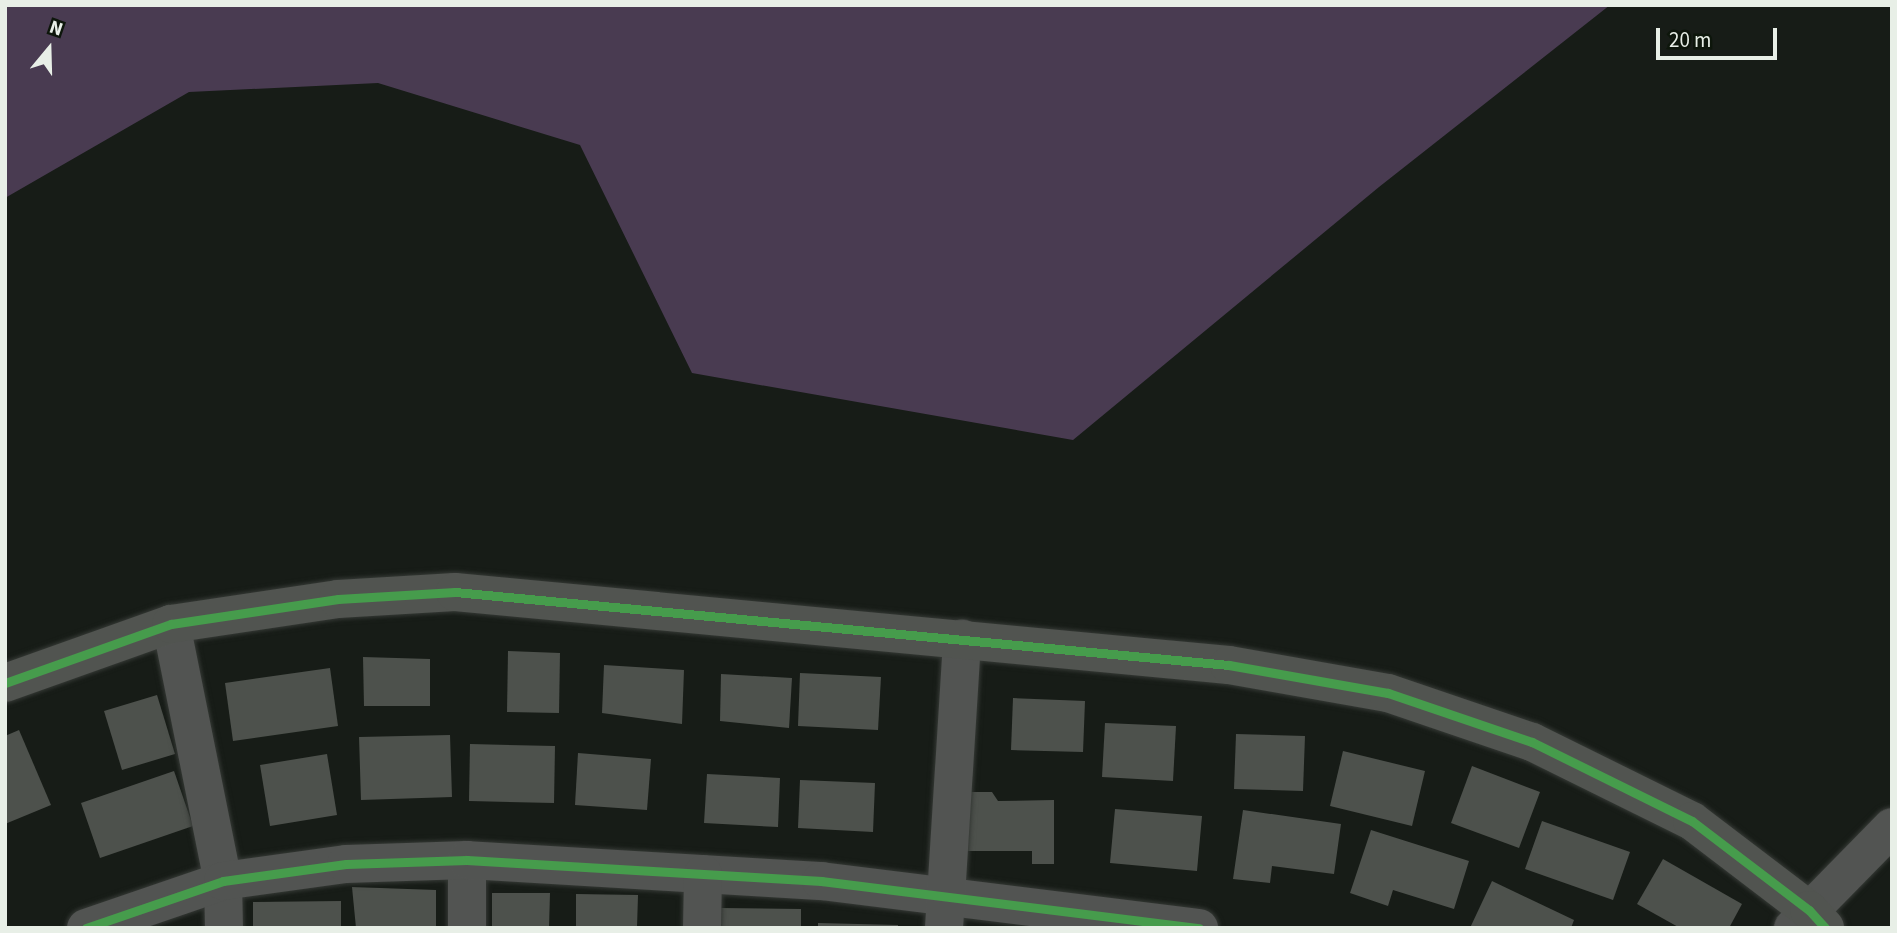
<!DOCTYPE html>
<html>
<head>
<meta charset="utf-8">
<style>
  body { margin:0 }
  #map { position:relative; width:1897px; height:933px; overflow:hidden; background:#171c17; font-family:"Source Sans 3",sans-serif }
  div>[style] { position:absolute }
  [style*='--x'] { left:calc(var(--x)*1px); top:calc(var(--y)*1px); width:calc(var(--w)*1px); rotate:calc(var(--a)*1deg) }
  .forest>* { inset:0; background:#493b51 }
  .building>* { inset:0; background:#4d514c }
  .roads { filter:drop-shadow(0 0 2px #353935) drop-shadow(0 0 2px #353935) }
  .street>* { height:38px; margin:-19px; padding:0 19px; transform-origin:19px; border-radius:19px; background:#525452 }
  .secondary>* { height:38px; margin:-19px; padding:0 19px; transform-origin:19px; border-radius:19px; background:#515450 }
  .cycleway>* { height:9px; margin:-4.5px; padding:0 4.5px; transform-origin:4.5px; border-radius:4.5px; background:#469c4c }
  span { translate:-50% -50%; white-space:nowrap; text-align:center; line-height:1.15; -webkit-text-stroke:5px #0d160b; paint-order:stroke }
  .frame { position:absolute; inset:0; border:7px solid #e8efe7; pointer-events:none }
  .north { position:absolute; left:14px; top:14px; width:70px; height:70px; -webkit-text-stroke:5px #0d160b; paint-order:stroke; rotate:19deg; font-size:19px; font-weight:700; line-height:28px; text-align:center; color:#e8efe7 }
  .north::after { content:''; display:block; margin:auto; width:24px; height:32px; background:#e8efe7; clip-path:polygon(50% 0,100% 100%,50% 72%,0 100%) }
  .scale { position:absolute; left:1656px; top:28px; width:121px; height:32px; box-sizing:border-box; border:4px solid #e8efe7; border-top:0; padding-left:9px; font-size:21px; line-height:24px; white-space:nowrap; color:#e8efe7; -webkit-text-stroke:5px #0d160b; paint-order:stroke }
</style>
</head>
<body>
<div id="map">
  <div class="forest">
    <div style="clip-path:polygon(5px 5px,1610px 5px,1379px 187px,1073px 440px,692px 373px,580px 145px,378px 83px,189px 92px,5px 198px)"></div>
  </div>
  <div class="building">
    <div style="clip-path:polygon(508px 651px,560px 653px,559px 713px,507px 712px)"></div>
    <div style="clip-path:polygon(363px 657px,430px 659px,430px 706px,364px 706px)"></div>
    <div style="clip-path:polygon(604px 665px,684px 670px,682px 724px,602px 713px)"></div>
    <div style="clip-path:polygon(330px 668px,338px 726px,233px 741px,225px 683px)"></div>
    <div style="clip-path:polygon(800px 673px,881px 677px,878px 730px,798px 726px)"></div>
    <div style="clip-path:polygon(721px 674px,792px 678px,789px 728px,720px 721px)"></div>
    <div style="clip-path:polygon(157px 695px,175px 754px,122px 770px,104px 711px)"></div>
    <div style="clip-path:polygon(1013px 698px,1085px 701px,1083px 752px,1011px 750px)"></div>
    <div style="clip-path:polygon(1105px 723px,1176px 726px,1173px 781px,1102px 777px)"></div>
    <div style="clip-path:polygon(19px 730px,51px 805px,5px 824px,5px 736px)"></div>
    <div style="clip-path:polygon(1236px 734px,1305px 736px,1303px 791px,1234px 789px)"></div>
    <div style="clip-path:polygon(450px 735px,452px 797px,361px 800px,359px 737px)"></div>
    <div style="clip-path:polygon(470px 744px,555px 746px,554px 803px,469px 801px)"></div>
    <div style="clip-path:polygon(1343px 751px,1425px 771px,1412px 826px,1330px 806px)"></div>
    <div style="clip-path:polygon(578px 753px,651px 759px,647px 810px,575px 805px)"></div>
    <div style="clip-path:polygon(327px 754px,337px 815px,270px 826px,260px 765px)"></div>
    <div style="clip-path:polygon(1472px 766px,1540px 792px,1519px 848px,1451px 823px)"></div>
    <div style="clip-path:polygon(174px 771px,193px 826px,100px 858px,81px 803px)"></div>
    <div style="clip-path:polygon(707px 774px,780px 778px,778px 827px,704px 823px)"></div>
    <div style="clip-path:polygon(800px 780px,875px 783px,873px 832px,798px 828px)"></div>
    <div style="clip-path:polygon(964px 792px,992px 792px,998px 801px,1054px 800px,1054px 864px,1032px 864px,1032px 851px,965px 851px)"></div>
    <div style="clip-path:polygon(1115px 809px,1202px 816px,1197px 871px,1110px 863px)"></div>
    <div style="clip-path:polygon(1243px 810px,1341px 824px,1334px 874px,1272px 866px,1270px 883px,1233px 879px)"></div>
    <div style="clip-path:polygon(1542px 821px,1630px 852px,1613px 900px,1525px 869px)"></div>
    <div style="clip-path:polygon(1371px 830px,1469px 861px,1454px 909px,1393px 890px,1388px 906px,1350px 893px)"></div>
    <div style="clip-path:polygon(1663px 859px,1742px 904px,1729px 928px,1680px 928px,1637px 904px)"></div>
    <div style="clip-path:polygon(1492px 881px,1574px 920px,1571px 928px,1470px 928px)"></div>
    <div style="clip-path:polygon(352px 887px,436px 890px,436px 928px,356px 928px)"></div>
    <div style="clip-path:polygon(492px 893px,550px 893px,549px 928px,492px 928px)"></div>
    <div style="clip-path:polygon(576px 894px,638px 895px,637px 928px,576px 928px)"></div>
    <div style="clip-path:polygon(341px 901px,341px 928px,253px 928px,253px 902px)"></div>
    <div style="clip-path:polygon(721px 908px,801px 909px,801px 928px,721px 928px)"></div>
    <div style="clip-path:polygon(818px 923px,898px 925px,898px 928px,818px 928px)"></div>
  </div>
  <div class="roads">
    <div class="street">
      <div style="--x:171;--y:624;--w:262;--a:78.6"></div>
      <div style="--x:223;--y:881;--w:47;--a:88.8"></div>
      <div style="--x:467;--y:860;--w:68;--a:90"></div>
      <div style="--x:86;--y:928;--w:145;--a:-18.9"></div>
      <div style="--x:223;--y:881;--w:124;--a:-7.9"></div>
      <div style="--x:346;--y:864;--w:121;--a:-1.9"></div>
      <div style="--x:467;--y:860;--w:355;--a:3.4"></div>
      <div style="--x:821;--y:881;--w:381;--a:7.1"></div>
      <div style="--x:702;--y:928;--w:54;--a:-88.9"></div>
      <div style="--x:944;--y:928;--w:290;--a:-86.4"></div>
      <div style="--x:1793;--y:928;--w:141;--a:-45.6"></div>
    </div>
    <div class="secondary">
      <div style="--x:5;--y:683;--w:176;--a:-19.6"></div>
      <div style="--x:171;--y:624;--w:169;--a:-8.5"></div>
      <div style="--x:338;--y:599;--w:117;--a:-3.4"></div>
      <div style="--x:455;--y:592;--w:777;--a:5.39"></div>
      <div style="--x:1229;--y:665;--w:161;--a:10"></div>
      <div style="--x:1388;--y:693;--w:152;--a:18.8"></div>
      <div style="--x:1532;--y:742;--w:178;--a:26.3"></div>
      <div style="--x:1692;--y:821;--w:147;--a:37.3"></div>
      <div style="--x:1809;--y:910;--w:24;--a:48"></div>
    </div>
  </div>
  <div class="cycleway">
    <div style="--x:5;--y:683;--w:176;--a:-19.6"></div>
    <div style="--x:171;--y:624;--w:169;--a:-8.5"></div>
    <div style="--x:338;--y:599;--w:117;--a:-3.4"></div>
    <div style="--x:455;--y:592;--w:777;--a:5.39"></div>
    <div style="--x:1229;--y:665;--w:161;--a:10"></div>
    <div style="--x:1388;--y:693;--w:152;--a:18.8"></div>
    <div style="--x:1532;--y:742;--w:178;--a:26.3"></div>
    <div style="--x:1692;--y:821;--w:147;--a:37.3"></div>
    <div style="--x:1809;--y:910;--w:24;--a:48"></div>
    <div style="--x:86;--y:928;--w:145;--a:-18.9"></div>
    <div style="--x:223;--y:881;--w:124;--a:-7.9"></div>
    <div style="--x:346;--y:864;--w:121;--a:-1.9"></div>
    <div style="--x:467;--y:860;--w:355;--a:3.4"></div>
    <div style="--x:821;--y:881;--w:381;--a:7.1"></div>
  </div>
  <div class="frame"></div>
  <div class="north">N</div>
  <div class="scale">20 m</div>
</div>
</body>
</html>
